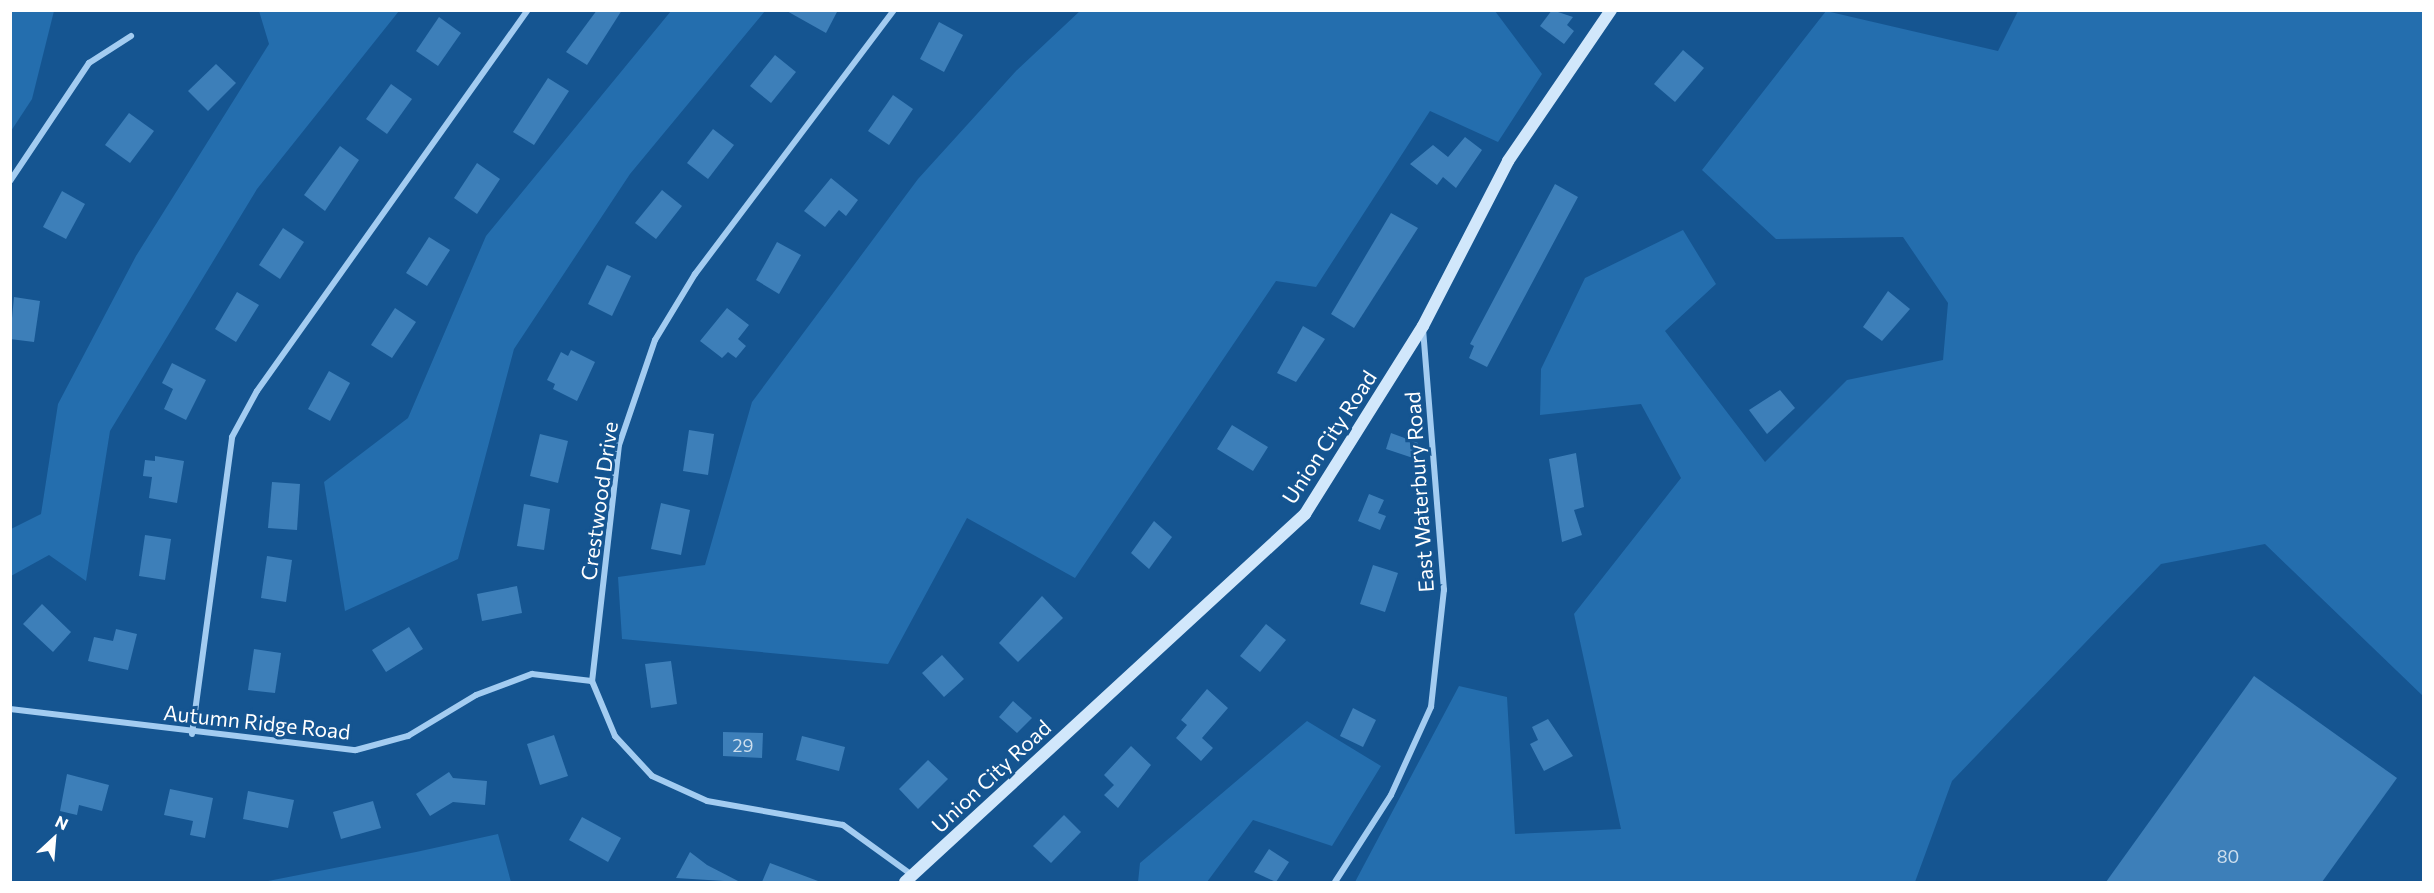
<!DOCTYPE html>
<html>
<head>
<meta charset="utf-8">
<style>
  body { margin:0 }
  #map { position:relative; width:2434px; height:893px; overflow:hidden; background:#155591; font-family:Commissioner,sans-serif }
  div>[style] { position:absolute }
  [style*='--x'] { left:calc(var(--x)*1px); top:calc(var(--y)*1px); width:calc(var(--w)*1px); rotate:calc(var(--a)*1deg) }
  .green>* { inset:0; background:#246eae }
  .building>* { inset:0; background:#3d7fb9 }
  .minor>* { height:6px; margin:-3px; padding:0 3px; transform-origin:3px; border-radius:3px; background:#a3ccf1 }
  .secondary>* { height:12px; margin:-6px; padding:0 6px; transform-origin:6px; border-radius:6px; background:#d1e7fb }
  span { translate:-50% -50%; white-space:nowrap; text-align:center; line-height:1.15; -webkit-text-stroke:6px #155591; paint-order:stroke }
  .number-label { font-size:18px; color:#cedfee }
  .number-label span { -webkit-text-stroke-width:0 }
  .street-label { font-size:21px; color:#fff }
  .frame { position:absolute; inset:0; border:12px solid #fff; pointer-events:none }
  .north { position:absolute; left:24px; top:809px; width:60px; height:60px; -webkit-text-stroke:4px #155591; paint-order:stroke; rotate:26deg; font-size:16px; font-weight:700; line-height:24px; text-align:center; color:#fff }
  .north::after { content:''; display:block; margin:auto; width:21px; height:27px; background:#fff; clip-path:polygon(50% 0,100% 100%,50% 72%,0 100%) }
</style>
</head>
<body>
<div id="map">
  <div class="green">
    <div style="clip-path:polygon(11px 10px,54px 11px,32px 99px,11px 131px)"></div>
    <div style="clip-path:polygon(1081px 10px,1495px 11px,1542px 74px,1498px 142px,1430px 111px,1316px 287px,1276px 281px,1075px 578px,967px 518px,888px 664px,622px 639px,618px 577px,705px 565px,752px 402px,918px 179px,1016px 71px)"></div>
    <div style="clip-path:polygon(259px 11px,399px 11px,257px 189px,110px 431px,86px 581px,49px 555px,11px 576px,11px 529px,41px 514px,58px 404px,136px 256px,269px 44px)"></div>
    <div style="clip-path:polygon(671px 11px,765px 11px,630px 174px,514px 349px,458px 559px,345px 611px,324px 482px,408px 418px,486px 236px)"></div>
    <div style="clip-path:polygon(1826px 11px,1998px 51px,2018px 11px,2423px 11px,2423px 696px,2265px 544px,2161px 564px,1952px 781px,1915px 882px,1355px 882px,1459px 686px,1507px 697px,1515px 834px,1621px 829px,1574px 614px,1681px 478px,1641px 404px,1540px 415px,1541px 369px,1585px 278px,1683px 230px,1716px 284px,1665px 331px,1765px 462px,1847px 380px,1943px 360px,1948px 303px,1903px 237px,1776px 239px,1702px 170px)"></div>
    <div style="clip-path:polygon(1307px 721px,1381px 766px,1332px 846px,1253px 820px,1207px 882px,1138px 882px,1140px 863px)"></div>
    <div style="clip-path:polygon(498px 834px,511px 882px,268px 881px,416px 852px)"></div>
  </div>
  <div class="building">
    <div style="clip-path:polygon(597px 10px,622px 10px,587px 65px,566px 52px)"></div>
    <div style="clip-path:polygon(785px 10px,838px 10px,826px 33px)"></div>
    <div style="clip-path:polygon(1552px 10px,1573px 17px,1567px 25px,1574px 31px,1564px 44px,1540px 26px)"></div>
    <div style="clip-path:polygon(439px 17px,461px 33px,438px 66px,416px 51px)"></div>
    <div style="clip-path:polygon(939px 22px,963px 35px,944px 72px,920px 59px)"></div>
    <div style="clip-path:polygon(1683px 50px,1704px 68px,1675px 102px,1654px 84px)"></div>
    <div style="clip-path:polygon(775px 55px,796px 72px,771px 103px,750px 86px)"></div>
    <div style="clip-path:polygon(216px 64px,236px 83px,208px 111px,188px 91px)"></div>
    <div style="clip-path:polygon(548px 78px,569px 91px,534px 145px,513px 132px)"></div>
    <div style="clip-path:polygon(391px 84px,412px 99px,387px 134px,366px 119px)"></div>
    <div style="clip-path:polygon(893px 95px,913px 109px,889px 145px,868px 131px)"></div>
    <div style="clip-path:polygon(129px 113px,154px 131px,130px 163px,105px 145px)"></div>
    <div style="clip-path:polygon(713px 129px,734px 145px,708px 179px,687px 163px)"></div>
    <div style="clip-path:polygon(1465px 137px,1482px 150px,1456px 188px,1443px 177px,1437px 185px,1410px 164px,1433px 145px,1448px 157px)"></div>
    <div style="clip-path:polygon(340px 146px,359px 160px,325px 211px,304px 195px)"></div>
    <div style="clip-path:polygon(477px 163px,500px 179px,477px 214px,454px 198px)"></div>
    <div style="clip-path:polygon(831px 178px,858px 200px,846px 216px,839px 210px,825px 227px,804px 211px)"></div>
    <div style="clip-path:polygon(1555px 184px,1578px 197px,1487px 367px,1469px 358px,1474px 346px,1470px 344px)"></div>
    <div style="clip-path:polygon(662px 190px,682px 206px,656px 239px,635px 223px)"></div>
    <div style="clip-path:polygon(62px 191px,85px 204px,66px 239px,43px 227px)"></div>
    <div style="clip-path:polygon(1391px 213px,1418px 228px,1354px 328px,1331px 314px)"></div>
    <div style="clip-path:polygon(283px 228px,304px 242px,280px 279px,259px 265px)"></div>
    <div style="clip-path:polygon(429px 237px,450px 250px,427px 286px,406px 273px)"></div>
    <div style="clip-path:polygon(777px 242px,801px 255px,779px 294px,756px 280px)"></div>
    <div style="clip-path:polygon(607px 265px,631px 276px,612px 316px,588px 304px)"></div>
    <div style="clip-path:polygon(1888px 291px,1910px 309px,1882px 341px,1863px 327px)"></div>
    <div style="clip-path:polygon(237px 292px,259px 305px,236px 342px,215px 329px)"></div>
    <div style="clip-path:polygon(14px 297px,40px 301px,34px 342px,10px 339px)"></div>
    <div style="clip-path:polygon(395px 308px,416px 322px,392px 358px,371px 345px)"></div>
    <div style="clip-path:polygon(727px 308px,749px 325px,738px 339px,746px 346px,736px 358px,728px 352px,722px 358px,700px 341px)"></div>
    <div style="clip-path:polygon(1303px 326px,1325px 339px,1296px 382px,1277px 373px)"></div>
    <div style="clip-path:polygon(571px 350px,595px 362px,577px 401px,553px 389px,555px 384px,547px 380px,561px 352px,568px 356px)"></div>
    <div style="clip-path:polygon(172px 363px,206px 380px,186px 420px,164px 409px,173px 389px,162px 383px)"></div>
    <div style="clip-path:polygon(329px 371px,350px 383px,330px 421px,308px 409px)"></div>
    <div style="clip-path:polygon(1780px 390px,1795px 408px,1767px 434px,1749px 410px)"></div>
    <div style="clip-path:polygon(1232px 425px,1268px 447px,1253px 471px,1217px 449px)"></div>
    <div style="clip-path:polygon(689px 430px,714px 434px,708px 475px,683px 471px)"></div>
    <div style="clip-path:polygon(1391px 433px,1418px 443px,1413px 458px,1386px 449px)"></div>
    <div style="clip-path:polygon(540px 434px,568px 441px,558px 483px,530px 476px)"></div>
    <div style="clip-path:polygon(1576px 453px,1584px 507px,1574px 510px,1582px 535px,1562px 542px,1549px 459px)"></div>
    <div style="clip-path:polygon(155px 456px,184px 461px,177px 503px,149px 498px,152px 477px,143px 476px,145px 460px,155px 461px)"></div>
    <div style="clip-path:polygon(272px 482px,300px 484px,297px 530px,268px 528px)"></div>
    <div style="clip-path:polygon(1369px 494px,1384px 500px,1378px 513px,1386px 516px,1380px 530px,1358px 521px)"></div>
    <div style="clip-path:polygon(661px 503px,690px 510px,681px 555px,651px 549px)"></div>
    <div style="clip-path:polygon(524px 504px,550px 509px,544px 550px,517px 546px)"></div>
    <div style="clip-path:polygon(1154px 521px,1172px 537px,1149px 569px,1131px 553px)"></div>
    <div style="clip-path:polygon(145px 535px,171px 539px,165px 580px,139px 576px)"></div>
    <div style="clip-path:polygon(267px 556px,292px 560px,286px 602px,261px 598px)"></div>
    <div style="clip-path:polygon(1373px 565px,1398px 573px,1385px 612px,1360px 604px)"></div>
    <div style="clip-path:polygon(517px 586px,522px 613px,482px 621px,477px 594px)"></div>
    <div style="clip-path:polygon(1042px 596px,1063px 618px,1018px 662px,999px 643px)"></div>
    <div style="clip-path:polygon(42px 604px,71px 632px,53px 652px,23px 624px)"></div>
    <div style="clip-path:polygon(1266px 624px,1286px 640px,1260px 672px,1240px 656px)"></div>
    <div style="clip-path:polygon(409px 627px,423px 649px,386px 672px,372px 650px)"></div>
    <div style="clip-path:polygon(116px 629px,137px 634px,128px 670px,88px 661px,94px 637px,113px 641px)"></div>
    <div style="clip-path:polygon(254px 649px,281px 653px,275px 693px,248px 690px)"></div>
    <div style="clip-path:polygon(942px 655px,964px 679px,944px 697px,922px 673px)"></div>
    <div style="clip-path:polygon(671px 661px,677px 704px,651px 708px,645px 664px)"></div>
    <div style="clip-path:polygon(2254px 676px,2397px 778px,2322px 882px,2106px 882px)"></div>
    <div style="clip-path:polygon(1207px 689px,1228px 708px,1202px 738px,1213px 748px,1201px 761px,1176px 738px,1187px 725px,1181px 720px)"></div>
    <div style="clip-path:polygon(1013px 701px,1032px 718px,1017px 733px,999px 717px)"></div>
    <div style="clip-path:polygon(1353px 708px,1376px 720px,1363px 747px,1340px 736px)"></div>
    <div style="clip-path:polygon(1548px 719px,1573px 756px,1544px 771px,1530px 744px,1538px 740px,1532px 727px)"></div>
    <div style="clip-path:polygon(723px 732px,763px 733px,762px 758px,723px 756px)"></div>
    <div style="clip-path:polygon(554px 735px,568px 776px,540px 785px,527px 744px)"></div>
    <div style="clip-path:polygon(802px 736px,845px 747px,839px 771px,796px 760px)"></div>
    <div style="clip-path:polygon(1131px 746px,1151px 765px,1118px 808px,1104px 795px,1114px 785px,1104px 775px)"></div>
    <div style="clip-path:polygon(928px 760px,948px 779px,918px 809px,899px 789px)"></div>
    <div style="clip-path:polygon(449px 772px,453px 778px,487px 781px,485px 805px,453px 802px,430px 816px,416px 794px)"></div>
    <div style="clip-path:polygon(67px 774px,109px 785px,102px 811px,79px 805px,77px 815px,60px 811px)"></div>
    <div style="clip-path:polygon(170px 789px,213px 798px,205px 838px,190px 835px,193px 821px,164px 815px)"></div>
    <div style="clip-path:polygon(248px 791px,294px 800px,288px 828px,243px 819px)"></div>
    <div style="clip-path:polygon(373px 801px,381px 828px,341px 839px,333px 812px)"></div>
    <div style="clip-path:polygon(1064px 815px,1081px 832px,1051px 863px,1033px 846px)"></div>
    <div style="clip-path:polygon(582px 817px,621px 838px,608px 862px,569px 840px)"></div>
    <div style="clip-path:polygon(1269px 849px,1289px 862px,1276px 882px,1254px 872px)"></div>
    <div style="clip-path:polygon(690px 852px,707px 865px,740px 882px,676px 878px)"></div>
    <div style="clip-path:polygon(770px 863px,818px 881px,817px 882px,762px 882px)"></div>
  </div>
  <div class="minor">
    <div style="--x:894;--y:10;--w:331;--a:127"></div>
    <div style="--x:695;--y:274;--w:77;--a:121.2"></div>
    <div style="--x:655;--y:340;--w:111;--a:108.9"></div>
    <div style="--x:619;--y:445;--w:238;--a:96.5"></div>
    <div style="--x:592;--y:681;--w:60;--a:67.3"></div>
    <div style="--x:615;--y:736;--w:54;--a:47.2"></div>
    <div style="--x:652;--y:776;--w:60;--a:24.4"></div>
    <div style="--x:707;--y:801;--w:138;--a:10"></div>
    <div style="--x:843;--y:825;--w:85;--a:35.9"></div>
    <div style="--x:10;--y:181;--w:142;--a:-56.2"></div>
    <div style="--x:89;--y:63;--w:50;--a:-32.7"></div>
    <div style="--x:10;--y:709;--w:348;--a:6.8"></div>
    <div style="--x:356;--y:750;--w:54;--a:-15.1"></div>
    <div style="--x:408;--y:736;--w:79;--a:-31.1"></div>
    <div style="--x:476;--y:695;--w:60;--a:-20.6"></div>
    <div style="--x:532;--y:674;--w:60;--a:6.7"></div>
    <div style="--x:192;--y:734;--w:300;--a:-82.3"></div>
    <div style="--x:232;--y:437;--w:52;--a:-61.5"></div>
    <div style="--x:257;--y:391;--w:468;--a:-54.6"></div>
    <div style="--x:1335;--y:882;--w:103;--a:-57.2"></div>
    <div style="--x:1391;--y:795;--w:97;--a:-65.6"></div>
    <div style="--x:1431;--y:707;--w:118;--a:-83.7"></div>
    <div style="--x:1444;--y:590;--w:263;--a:-94.6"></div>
  </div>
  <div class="secondary">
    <div style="--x:905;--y:882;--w:544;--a:-42.61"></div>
    <div style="--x:1305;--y:514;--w:222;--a:-57.9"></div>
    <div style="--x:1423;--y:326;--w:186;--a:-62.7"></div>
    <div style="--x:1508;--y:161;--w:183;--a:-55.7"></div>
  </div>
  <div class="number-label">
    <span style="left:743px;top:745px">29</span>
    <span style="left:2228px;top:856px">80</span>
  </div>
  <div class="street-label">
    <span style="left:1329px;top:437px;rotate:-57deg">Union City Road</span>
    <span style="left:1419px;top:492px;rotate:-94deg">East Waterbury Road</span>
    <span style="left:599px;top:501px;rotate:-82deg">Crestwood Drive</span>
    <span style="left:257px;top:722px;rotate:6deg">Autumn Ridge Road</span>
    <span style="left:991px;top:776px;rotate:-43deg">Union City Road</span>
  </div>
  <div class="frame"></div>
  <div class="north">N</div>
</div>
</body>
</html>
